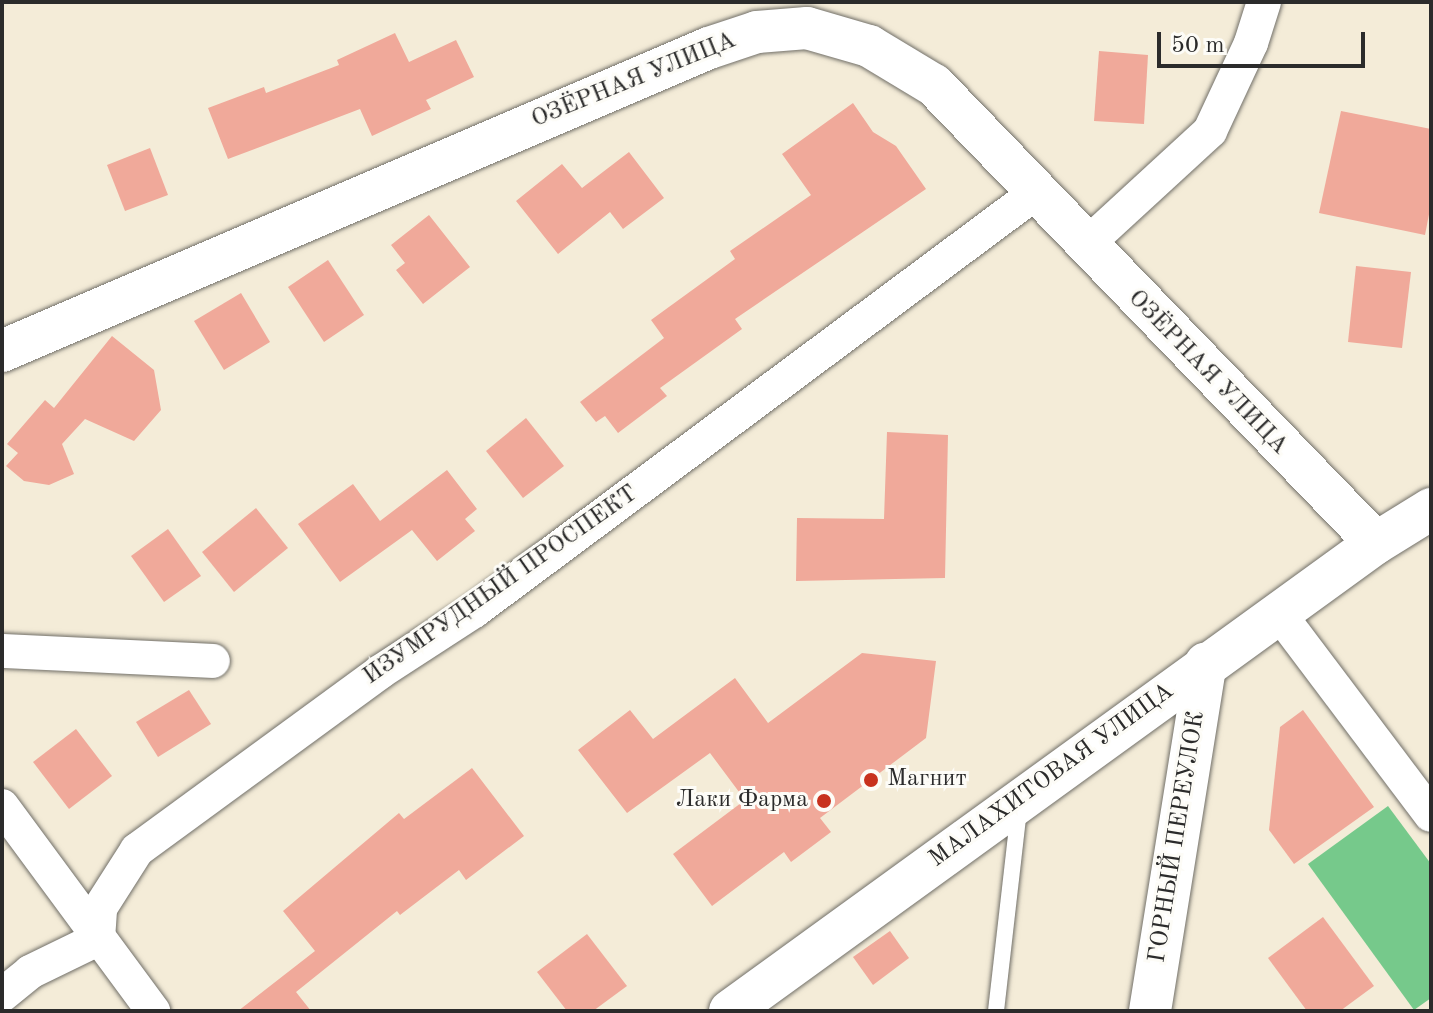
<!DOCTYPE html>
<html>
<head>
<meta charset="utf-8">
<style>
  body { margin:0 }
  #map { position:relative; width:1433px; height:1013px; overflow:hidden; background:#f4ecd8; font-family:"Old Standard TT",serif }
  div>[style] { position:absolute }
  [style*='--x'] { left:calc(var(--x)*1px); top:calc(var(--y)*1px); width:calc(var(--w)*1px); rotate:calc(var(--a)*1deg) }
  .green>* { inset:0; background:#76c98b }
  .building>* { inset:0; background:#f0a99a }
  .roads { filter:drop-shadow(0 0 2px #716f68) drop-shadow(0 0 2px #716f68) }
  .service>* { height:16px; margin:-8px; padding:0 8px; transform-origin:8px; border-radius:8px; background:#fff }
  .minor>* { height:34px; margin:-17px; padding:0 17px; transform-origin:17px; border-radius:17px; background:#fff }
  .tertiary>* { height:42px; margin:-21px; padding:0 21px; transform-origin:21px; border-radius:21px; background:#fff }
  .dots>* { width:22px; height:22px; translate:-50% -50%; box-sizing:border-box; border:4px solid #fdfcf7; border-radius:50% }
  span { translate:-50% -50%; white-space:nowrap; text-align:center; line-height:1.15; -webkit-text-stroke:6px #fdfcf7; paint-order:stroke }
  .street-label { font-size:24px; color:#2b2b2b }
  .poi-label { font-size:24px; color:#2b2b2b }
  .left { translate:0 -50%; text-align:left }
  .right { translate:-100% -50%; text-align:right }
  .frame { position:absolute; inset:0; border:4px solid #2b2b2b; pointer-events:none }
  .scale { position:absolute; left:1157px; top:32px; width:208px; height:36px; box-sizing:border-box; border:4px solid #2b2b2b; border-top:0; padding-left:10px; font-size:24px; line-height:28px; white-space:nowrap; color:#2b2b2b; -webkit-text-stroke:6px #fdfcf7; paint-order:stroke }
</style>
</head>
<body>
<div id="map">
  <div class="green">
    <div style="clip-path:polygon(1388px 806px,1431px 864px,1431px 998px,1414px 1010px,1308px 864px)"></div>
  </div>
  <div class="building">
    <div style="clip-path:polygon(395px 33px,409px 62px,456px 40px,474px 77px,426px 100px,431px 109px,372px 136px,360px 109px,228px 159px,208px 108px,264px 87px,266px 93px,339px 65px,337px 60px)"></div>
    <div style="clip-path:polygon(1099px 51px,1148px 55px,1144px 124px,1094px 121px)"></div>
    <div style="clip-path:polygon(853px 103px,873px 132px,896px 146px,926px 189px,735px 319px,742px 329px,660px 388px,667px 396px,618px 433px,605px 416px,596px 422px,580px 402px,664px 338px,651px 320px,735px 259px,730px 251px,811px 195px,782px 154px)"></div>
    <div style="clip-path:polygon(1341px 111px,1431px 129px,1431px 204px,1425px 235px,1319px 213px)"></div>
    <div style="clip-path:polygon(150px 148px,168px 195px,125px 211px,107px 165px)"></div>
    <div style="clip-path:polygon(629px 152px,664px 198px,623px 229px,610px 212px,558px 254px,516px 201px,562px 164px,582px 188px)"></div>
    <div style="clip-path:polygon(429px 215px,470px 267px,423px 304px,396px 270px,405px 263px,391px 245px)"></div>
    <div style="clip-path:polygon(328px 260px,364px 315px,324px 342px,288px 287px)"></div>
    <div style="clip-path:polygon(1356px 266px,1411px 272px,1402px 348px,1348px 342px)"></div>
    <div style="clip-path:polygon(241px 293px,270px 342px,224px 370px,194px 321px)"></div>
    <div style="clip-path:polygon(112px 336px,154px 370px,161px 410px,134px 441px,85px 419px,62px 444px,74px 474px,49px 485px,24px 481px,6px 466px,18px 453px,7px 444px,45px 400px,54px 408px)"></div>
    <div style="clip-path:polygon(526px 418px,564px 466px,523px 498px,486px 451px)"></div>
    <div style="clip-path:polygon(887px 432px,948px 435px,945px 578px,796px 581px,797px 518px,884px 519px)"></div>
    <div style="clip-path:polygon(447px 470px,477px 509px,465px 519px,475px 531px,437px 561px,412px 530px,340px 582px,298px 524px,353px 484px,380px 521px)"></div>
    <div style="clip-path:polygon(256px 508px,288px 548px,234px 592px,202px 552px)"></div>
    <div style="clip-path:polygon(168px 529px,201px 576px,164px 602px,131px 556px)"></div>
    <div style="clip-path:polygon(862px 653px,936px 661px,926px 738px,820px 818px,831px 832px,791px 862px,784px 852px,712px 906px,673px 854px,745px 800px,710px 753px,627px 813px,578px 750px,630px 710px,653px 739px,735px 678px,768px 723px)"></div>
    <div style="clip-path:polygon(189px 690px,211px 724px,158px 757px,136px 722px)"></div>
    <div style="clip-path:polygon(1303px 710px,1374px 807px,1294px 864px,1269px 830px,1280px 727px)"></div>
    <div style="clip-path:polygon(76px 729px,112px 776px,69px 809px,33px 762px)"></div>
    <div style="clip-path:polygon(472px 768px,524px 836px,466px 880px,459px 870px,400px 915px,397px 911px,296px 992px,311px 1011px,238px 1011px,315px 951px,283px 911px,399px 813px,404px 819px)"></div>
    <div style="clip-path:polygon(1323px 917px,1374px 986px,1340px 1011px,1307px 1011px,1268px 958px)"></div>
    <div style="clip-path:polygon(890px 931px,909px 958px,873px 985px,853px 957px)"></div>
    <div style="clip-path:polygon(587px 934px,627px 986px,593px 1011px,567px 1011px,537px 972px)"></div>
  </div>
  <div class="roads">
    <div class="service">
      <div style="--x:996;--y:1011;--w:204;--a:-83.5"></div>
    </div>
    <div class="minor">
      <div style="--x:1085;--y:246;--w:170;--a:-42.6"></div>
      <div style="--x:1210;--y:131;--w:97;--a:-65"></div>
      <div style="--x:1251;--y:43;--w:43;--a:-72.4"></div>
      <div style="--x:1278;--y:612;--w:254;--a:53"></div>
      <div style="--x:2;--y:651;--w:211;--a:2.7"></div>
      <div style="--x:2;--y:806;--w:255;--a:53.6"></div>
      <div style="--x:98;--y:939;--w:31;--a:-86"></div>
      <div style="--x:100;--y:908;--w:69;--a:-57.5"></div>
      <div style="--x:137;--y:850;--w:301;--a:-36.2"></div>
      <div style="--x:380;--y:672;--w:112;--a:-33"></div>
      <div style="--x:474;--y:611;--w:698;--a:-36.67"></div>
      <div style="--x:2;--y:995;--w:36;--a:-39"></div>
      <div style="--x:30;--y:972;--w:76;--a:-25.9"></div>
    </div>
    <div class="tertiary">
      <div style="--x:2;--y:351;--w:769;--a:-23.2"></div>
      <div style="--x:709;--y:48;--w:51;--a:-18.4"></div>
      <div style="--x:757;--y:32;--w:50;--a:-4.6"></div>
      <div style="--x:807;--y:28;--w:65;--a:16.2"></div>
      <div style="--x:869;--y:46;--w:76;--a:31"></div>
      <div style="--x:934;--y:85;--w:636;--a:46.02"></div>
      <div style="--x:1376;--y:543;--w:65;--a:-31.7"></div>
      <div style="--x:730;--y:1011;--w:798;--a:-35.92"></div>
      <div style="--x:1150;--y:1011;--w:352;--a:-80.9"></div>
    </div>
  </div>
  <div class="dots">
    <div style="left:871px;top:780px;background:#c8321e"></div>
    <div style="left:824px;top:801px;background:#c8321e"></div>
  </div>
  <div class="street-label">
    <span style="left:634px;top:81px;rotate:-22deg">ОЗЁРНАЯ УЛИЦА</span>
    <span style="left:1207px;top:373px;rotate:46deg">ОЗЁРНАЯ УЛИЦА</span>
    <span style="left:501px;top:586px;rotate:-35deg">ИЗУМРУДНЫЙ ПРОСПЕКТ</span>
    <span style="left:1052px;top:776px;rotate:-36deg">МАЛАХИТОВАЯ УЛИЦА</span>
    <span style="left:1178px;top:837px;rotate:-81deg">ГОРНЫЙ ПЕРЕУЛОК</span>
  </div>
  <div class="poi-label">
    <span class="left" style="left:887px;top:780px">Магнит</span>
    <span class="right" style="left:808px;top:801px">Лаки Фарма</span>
  </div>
  <div class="frame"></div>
  <div class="scale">50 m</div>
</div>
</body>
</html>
